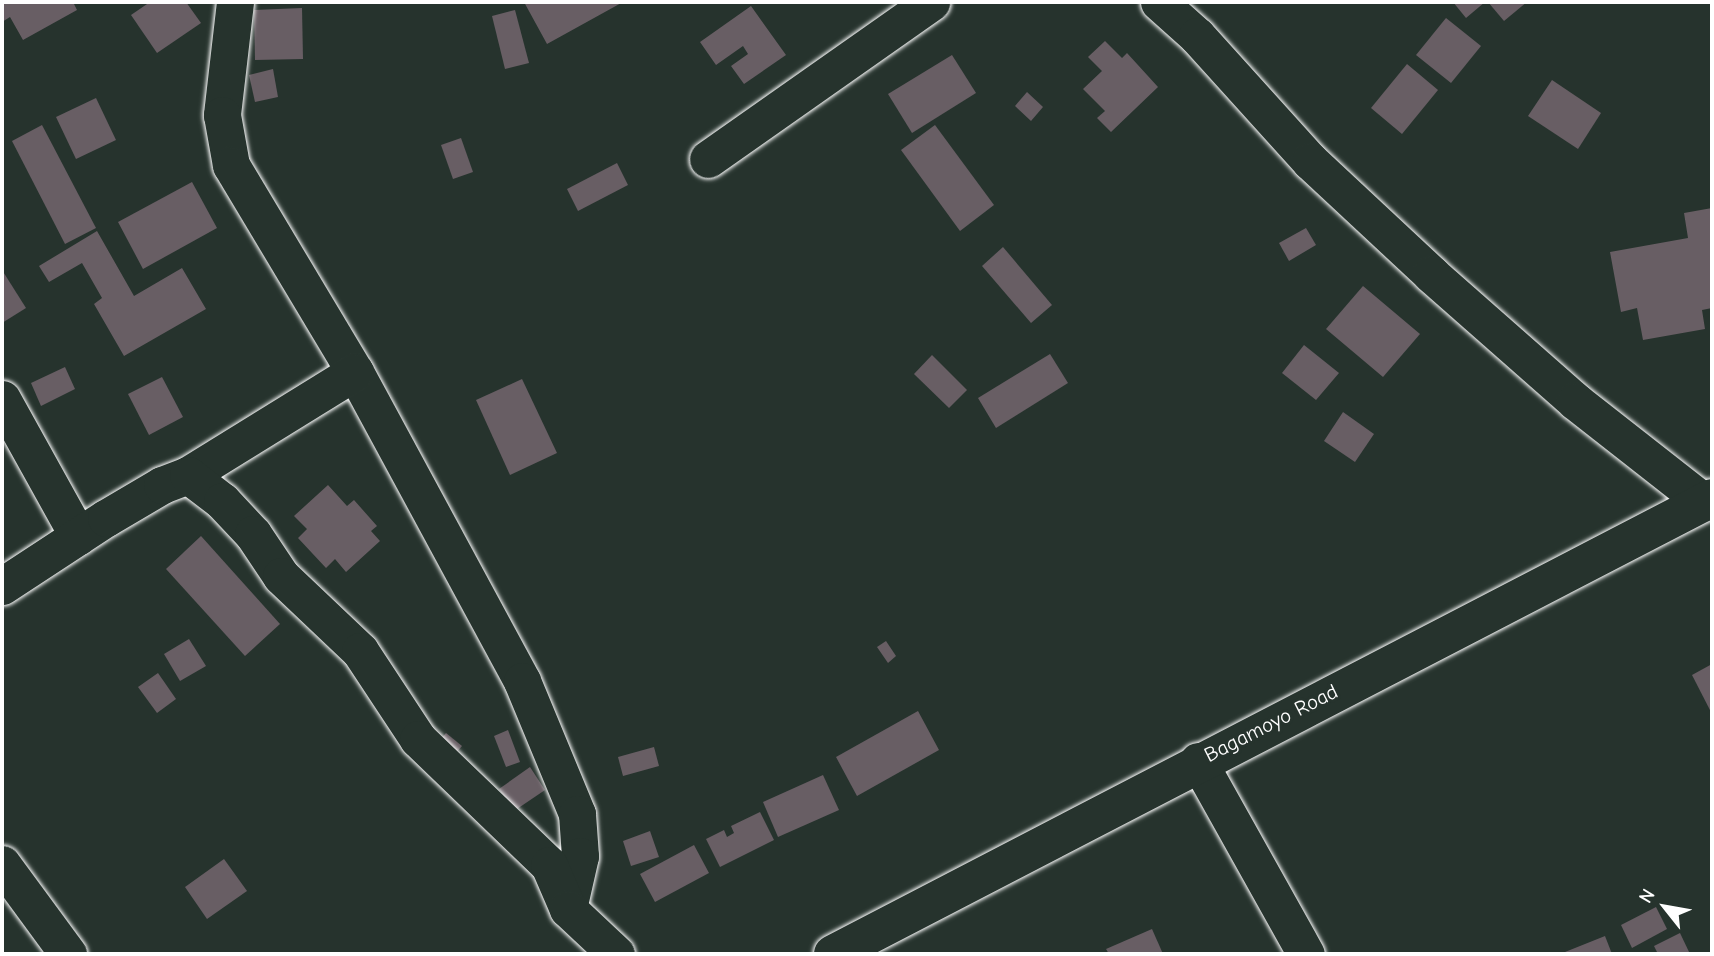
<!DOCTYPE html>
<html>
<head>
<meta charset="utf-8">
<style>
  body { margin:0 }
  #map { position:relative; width:1714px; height:956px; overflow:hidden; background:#26332d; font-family:"Comic Neue",sans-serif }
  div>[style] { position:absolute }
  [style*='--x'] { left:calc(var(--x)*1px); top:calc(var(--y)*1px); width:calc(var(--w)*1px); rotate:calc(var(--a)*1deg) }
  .building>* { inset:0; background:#685e64 }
  .roads { filter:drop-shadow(0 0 2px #fff) drop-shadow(0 0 2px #fff) }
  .street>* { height:37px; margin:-18.5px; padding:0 18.5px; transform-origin:18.5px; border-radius:18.5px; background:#26332d }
  .highway>* { height:38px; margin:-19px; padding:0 19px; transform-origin:19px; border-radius:19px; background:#26332d }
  span { translate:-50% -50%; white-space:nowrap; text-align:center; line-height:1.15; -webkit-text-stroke:6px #26332d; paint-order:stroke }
  .street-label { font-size:21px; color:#fff }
  .frame { position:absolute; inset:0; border:4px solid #fff; pointer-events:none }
  .north { position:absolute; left:1630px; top:872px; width:70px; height:70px; -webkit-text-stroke:5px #26332d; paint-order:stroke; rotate:301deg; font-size:19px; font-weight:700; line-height:28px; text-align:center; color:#fff }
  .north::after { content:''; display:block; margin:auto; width:24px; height:32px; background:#fff; clip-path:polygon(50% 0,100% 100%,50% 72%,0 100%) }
</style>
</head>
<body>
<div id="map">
  <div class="building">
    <div style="clip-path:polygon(2px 2px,78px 2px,74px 4px,77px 10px,23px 40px,10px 17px,2px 22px)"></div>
    <div style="clip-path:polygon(150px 2px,186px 2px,201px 23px,157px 53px,131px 15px)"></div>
    <div style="clip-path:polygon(524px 2px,566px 3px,623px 2px,547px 44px)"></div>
    <div style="clip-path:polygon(1453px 2px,1485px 2px,1466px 18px)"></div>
    <div style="clip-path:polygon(1488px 2px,1527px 2px,1504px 21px)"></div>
    <div style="clip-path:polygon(751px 6px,786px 55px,744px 84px,731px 66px,748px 54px,743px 46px,716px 65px,700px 42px)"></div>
    <div style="clip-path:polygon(302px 8px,303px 59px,255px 60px,254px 10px)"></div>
    <div style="clip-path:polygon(515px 10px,529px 63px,505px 69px,492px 16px)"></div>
    <div style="clip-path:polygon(1446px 18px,1481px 46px,1451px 83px,1416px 55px)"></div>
    <div style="clip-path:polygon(1105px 41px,1122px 58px,1127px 53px,1158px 87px,1111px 132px,1097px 118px,1105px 111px,1083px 89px,1102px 71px,1088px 57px)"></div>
    <div style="clip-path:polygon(952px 55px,976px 93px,912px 133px,888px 94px)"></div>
    <div style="clip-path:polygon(1407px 64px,1438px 90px,1402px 134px,1371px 108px)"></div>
    <div style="clip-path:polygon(273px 69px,278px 97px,255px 102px,249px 75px)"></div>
    <div style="clip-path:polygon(1552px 80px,1601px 113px,1578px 149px,1528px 116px)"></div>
    <div style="clip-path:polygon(1027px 92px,1043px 107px,1031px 121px,1015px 106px)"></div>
    <div style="clip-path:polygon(96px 98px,116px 140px,76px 159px,56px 117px)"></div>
    <div style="clip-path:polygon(42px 125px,96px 228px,65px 244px,12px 141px)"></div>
    <div style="clip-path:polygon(935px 125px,994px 205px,960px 231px,901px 150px)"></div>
    <div style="clip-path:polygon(461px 138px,473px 172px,453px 179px,441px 145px)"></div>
    <div style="clip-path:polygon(617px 163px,628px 185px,578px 211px,567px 189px)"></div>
    <div style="clip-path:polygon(192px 182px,217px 228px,143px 269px,118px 222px)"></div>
    <div style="clip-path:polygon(1712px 208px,1712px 308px,1702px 310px,1705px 329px,1643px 340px,1637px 308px,1621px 312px,1610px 252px,1688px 238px,1684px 213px)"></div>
    <div style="clip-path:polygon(1306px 228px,1316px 245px,1289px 261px,1279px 243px)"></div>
    <div style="clip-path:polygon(97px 231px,134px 296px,182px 268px,206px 309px,124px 356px,94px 304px,102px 298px,82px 263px,49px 282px,39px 266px)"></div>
    <div style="clip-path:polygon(1003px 247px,1052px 305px,1031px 323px,982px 266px)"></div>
    <div style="clip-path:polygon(2px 270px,26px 308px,2px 323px)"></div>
    <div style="clip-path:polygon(1363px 286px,1420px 334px,1383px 377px,1326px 329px)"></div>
    <div style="clip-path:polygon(1304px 345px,1339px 373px,1316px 400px,1282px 373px)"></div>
    <div style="clip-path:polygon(1050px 354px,1068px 383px,996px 428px,978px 398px)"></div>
    <div style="clip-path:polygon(932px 355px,967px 390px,949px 408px,914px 374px)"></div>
    <div style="clip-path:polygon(65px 367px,75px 389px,41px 406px,31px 383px)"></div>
    <div style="clip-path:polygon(162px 377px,183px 417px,149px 435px,128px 394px)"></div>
    <div style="clip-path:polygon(522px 379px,557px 453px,510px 475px,476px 400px)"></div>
    <div style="clip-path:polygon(1343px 412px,1374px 434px,1355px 462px,1324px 441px)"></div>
    <div style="clip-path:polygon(328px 485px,347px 506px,354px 500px,377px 526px,371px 531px,380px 541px,346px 572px,335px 559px,326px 568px,298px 538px,307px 529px,294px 516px)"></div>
    <div style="clip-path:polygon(201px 536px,280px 624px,245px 656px,166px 569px)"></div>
    <div style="clip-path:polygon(189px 639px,206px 666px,180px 681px,164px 654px)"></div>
    <div style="clip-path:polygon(886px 641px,896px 656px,888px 663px,877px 647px)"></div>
    <div style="clip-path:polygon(1712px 664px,1712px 714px,1692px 675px)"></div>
    <div style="clip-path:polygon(158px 673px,176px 699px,157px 713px,138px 687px)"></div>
    <div style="clip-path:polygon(918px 711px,939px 750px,857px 796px,836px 757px)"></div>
    <div style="clip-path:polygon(508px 730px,520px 762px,506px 767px,494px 736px)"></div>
    <div style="clip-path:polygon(446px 733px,462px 746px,450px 760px,434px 747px)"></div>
    <div style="clip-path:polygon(654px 747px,659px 766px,623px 776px,618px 757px)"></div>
    <div style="clip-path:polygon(530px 767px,545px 790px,514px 811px,499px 789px)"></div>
    <div style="clip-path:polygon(823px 775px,839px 810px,778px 837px,763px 802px)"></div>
    <div style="clip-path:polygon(760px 812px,774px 840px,720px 867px,706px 839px,724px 830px,727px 837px,734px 833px,731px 826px)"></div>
    <div style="clip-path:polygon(650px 831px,659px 857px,631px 866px,623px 841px)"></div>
    <div style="clip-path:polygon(694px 845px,709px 873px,655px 902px,640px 874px)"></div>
    <div style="clip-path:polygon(224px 859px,247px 891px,207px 919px,185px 887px)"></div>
    <div style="clip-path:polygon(1656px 907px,1667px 929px,1632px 948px,1621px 925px)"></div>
    <div style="clip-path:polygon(1152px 929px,1163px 954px,1109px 954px,1106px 949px)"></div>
    <div style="clip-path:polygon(1680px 933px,1690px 954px,1658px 954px,1654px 946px)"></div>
    <div style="clip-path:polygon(1605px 936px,1612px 954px,1560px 954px)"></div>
  </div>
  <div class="roads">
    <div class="street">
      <div style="--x:235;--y:2;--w:114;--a:96.6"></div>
      <div style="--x:222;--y:115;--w:51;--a:79.8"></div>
      <div style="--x:231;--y:165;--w:241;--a:59.1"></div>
      <div style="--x:355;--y:372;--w:351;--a:61.6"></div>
      <div style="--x:522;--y:681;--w:144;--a:67.5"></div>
      <div style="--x:577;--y:814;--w:42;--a:85.9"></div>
      <div style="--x:580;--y:856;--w:54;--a:102.8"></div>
      <div style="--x:1159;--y:2;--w:51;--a:41.8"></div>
      <div style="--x:1197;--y:36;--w:169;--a:47.9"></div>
      <div style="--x:1310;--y:161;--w:166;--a:43"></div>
      <div style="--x:1431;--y:274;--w:192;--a:41.4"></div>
      <div style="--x:1575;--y:401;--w:164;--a:38.1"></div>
      <div style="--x:708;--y:159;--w:273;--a:-35.1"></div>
      <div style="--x:2;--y:399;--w:157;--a:61"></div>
      <div style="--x:188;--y:475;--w:196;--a:-31.7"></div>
      <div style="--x:2;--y:586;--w:124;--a:-33.2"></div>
      <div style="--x:106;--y:518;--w:65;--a:-30.5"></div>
      <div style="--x:162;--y:485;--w:28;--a:-21"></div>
      <div style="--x:188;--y:475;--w:43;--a:37.4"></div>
      <div style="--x:222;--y:501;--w:45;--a:46.8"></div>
      <div style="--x:253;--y:534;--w:50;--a:56.3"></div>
      <div style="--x:281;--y:576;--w:109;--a:43.5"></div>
      <div style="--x:360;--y:651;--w:105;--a:56.6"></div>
      <div style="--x:418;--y:739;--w:182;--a:43.9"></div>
      <div style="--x:549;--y:865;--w:48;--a:66.6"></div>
      <div style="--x:568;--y:909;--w:66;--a:43.2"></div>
      <div style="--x:1198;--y:761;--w:221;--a:60.8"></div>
      <div style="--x:2;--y:864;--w:112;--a:53.7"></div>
    </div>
    <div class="highway">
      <div style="--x:833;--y:954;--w:990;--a:-27.42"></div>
    </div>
  </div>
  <div class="street-label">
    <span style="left:1271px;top:723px;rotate:-27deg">Bagamoyo Road</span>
  </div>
  <div class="frame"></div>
  <div class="north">N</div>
</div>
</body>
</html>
